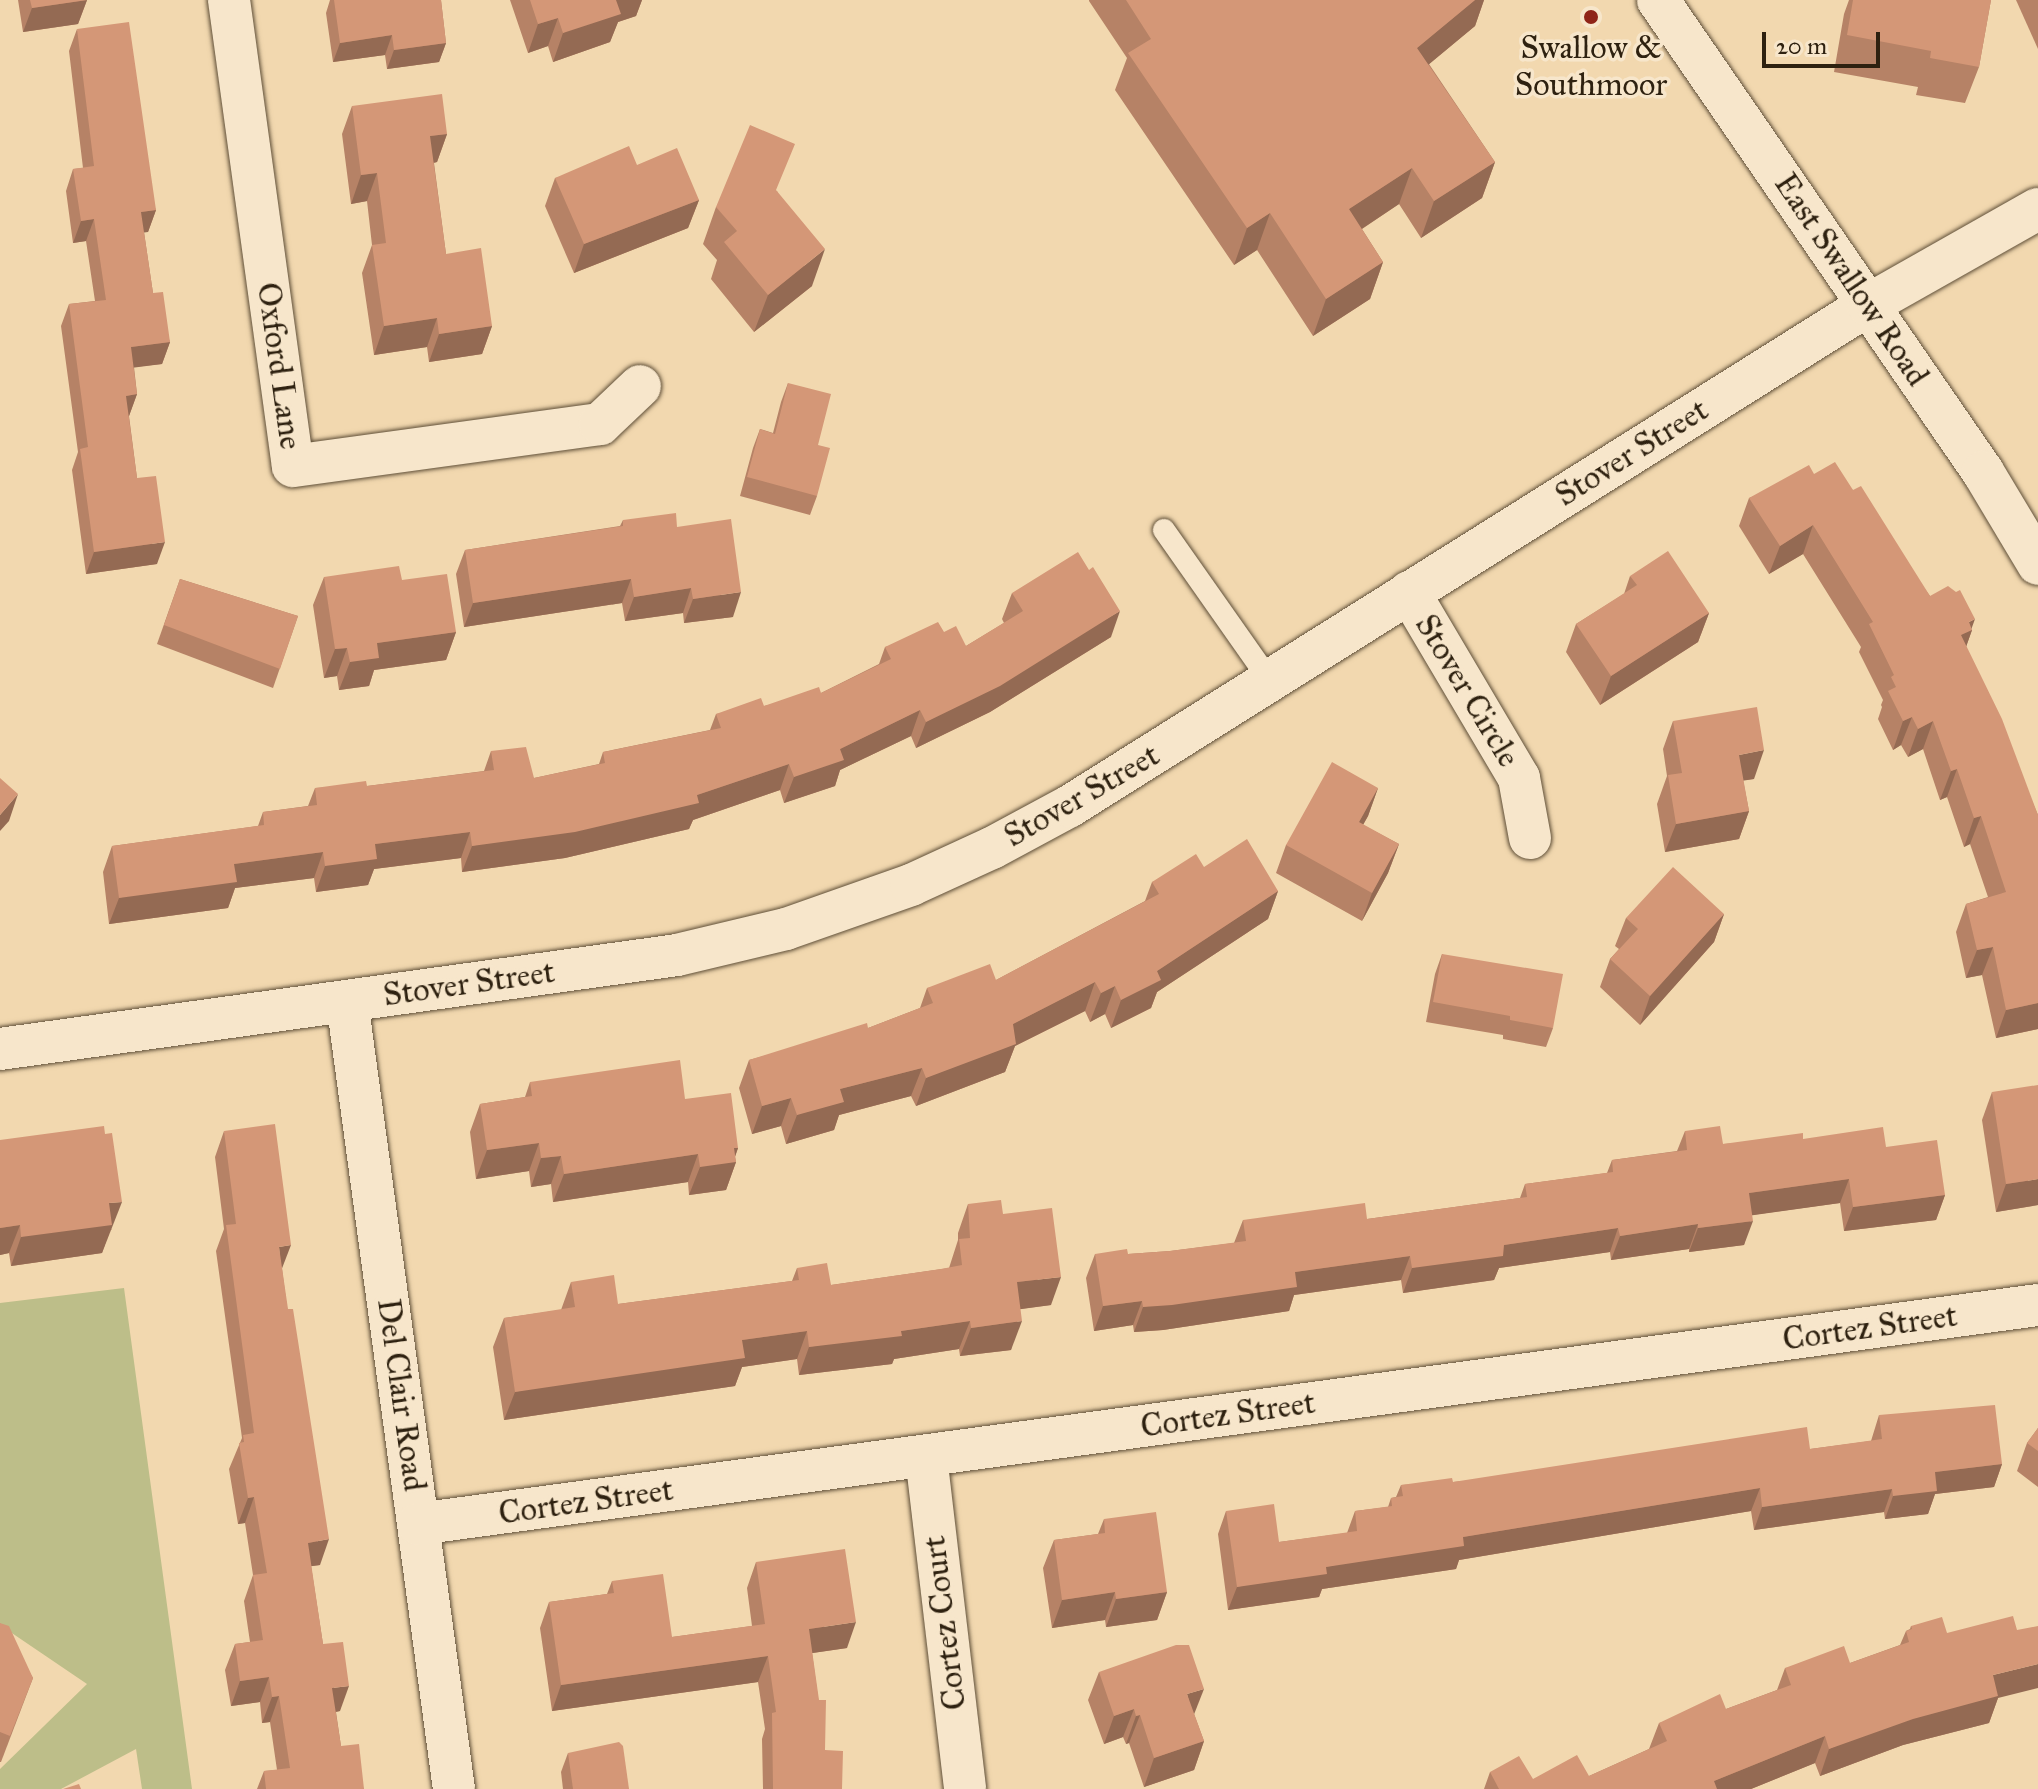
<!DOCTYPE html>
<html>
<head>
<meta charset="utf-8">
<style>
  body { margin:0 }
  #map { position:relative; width:2038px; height:1789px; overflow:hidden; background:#f2d8af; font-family:"IM FELL Great Primer",serif }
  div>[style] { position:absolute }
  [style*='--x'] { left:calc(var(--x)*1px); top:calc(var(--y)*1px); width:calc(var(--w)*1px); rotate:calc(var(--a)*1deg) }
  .green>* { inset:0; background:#bdbe89 }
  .roads { filter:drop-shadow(0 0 2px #5f4f38) drop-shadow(0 0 2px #5f4f38) }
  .service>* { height:22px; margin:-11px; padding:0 11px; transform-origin:11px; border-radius:11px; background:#f7e6cb }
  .minor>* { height:42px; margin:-21px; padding:0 21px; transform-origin:21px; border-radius:21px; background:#f7e6cb }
  .wall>* { inset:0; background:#b68266 }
  .shaded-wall>* { inset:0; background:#946a53 }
  .building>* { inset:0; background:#d49777 }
  .dots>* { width:22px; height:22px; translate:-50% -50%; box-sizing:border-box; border:4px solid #f7e6cb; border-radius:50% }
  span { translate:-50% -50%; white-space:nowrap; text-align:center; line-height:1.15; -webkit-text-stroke:7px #f7e6cb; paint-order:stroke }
  .poi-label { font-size:32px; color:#2e2110 }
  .street-label { font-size:32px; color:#2e2110 }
  .scale { position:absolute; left:1762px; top:32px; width:118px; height:36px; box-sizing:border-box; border:4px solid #2e2110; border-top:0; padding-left:10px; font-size:24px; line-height:28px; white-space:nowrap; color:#2e2110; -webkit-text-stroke:6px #f7e6cb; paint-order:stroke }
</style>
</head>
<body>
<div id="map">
  <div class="green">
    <div style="clip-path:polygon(124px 1288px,192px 1789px,142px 1789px,136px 1749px,61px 1789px,0 1789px,0 1769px,87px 1684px,0 1625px,0 1303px)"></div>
  </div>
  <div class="roads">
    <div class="service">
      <div style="--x:1164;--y:530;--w:184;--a:54.9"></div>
    </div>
    <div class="minor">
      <div style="--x:229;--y:0;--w:470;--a:82.2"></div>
      <div style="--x:293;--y:466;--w:310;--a:-7.8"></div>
      <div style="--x:600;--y:424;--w:55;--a:-43.5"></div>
      <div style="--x:1658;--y:0;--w:573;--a:55.45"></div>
      <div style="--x:1983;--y:472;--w:107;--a:59.1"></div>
      <div style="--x:1409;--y:592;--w:216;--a:59.4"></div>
      <div style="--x:1519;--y:778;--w:61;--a:79.6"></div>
      <div style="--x:347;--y:1001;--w:795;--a:82.27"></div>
      <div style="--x:0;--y:1049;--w:683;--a:-7.9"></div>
      <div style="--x:677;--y:955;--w:112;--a:-13.4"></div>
      <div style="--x:786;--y:929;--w:133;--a:-19.4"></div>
      <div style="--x:911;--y:885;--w:89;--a:-24.6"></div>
      <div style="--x:992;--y:848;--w:89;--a:-28.3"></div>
      <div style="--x:1070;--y:806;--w:942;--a:-32.12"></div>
      <div style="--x:1868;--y:305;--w:195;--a:-29.5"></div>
      <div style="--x:926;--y:1456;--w:335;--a:83.3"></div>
      <div style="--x:418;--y:1524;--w:1635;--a:-7.7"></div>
    </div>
  </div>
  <div class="wall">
    <div style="clip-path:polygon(18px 0,87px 0,78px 24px,23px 32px)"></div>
    <div style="clip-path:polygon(330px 0,441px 0,446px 43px,439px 62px,387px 69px,385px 55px,333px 62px,326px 13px)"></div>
    <div style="clip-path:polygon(510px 0,642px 0,636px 16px,618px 22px,610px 42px,553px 62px,548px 46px,528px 53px)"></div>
    <div style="clip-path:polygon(1089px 0,1484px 0,1475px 26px,1429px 64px,1495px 162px,1482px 198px,1421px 238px,1399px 204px,1362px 229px,1383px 262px,1370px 299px,1313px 336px,1257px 250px,1234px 265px,1115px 90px,1127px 58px,1089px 1px)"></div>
    <div style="clip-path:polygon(1849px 0,1991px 0,1979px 67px,1965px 103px,1916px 95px,1918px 87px,1834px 72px,1844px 14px)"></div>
    <div style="clip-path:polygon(2016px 0,2038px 0,2038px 49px)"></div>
    <div style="clip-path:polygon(77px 29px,156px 210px,148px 232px,144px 232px,153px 293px,170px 342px,162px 364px,134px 367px,137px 394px,129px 416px,137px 478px,157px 564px,86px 574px,72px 470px,78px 452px,61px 326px,69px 304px,95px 301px,86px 241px,73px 243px,66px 191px,73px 169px,83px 168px,69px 51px)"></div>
    <div style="clip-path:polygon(352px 106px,447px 134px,437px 162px,434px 163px,446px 254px,492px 326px,482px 354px,429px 362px,427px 347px,374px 355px,362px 273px,372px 245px,367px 201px,351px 204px,342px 134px)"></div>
    <div style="clip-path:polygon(637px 165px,699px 200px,688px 228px,574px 273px,545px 206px,555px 178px)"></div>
    <div style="clip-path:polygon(777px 191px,812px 286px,754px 332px,711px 279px,717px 260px,703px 244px,716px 207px)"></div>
    <div style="clip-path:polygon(788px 383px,817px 496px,810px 515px,740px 496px,753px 448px,760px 429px,773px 433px,781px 402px)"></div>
    <div style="clip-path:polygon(1814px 474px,1853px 490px,1930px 596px,1972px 630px,1966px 647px,2038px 815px,2038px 1029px,1996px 1038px,1982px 975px,1966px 978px,1956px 932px,1966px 904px,1988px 897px,1970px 844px,1964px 847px,1947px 797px,1940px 800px,1923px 749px,1908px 757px,1901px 745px,1893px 750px,1878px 719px,1882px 707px,1881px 705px,1883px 700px,1859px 652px,1861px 647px,1803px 554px,1769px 574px,1739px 526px,1749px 498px)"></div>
    <div style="clip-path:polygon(623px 520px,677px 527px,733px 617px,684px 623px,683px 613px,625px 621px,622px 603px,464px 627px,456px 574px,465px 550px,620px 526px)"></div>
    <div style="clip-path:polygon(1630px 576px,1709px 613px,1698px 642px,1600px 705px,1566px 652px,1576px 624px,1624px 594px)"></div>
    <div style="clip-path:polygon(324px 577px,402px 580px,456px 632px,446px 660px,374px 670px,369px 686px,339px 690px,337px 676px,324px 678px,313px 605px)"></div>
    <div style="clip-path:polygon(180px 579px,298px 616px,273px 688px,157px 644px)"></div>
    <div style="clip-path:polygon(1012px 593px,1111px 637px,990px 712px,916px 748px,911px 736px,840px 770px,835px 786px,784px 803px,780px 790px,693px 820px,689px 829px,565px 858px,462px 872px,461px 858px,374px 869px,368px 885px,316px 892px,314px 878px,235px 888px,228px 908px,109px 924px,103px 872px,112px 846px,258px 826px,263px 812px,308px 806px,315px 788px,367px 786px,484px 771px,491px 751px,534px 778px,599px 764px,603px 752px,710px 730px,716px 714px,764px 706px,821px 693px,879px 664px,885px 647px,944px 632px,966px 646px,1004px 623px,1002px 619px)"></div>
    <div style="clip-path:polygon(1673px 721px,1754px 779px,1743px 780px,1749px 811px,1739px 839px,1665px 852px,1657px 804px,1667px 776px,1663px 749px)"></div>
    <div style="clip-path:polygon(1378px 788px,1368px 816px,1363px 825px,1399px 844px,1388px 873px,1362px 921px,1276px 873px,1286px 845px)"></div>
    <div style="clip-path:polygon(1204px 867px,1278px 891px,1268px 919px,1157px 992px,1151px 1008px,1111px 1028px,1105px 1014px,1090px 1022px,1085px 1011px,1015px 1046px,1005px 1072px,916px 1106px,911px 1096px,839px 1115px,834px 1130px,786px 1144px,781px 1126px,752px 1134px,739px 1088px,749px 1060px,868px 1028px,920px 1008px,927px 988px,996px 980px,1145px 901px,1152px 882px)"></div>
    <div style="clip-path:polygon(1724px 914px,1714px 942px,1640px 1025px,1600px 987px,1610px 959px,1619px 949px,1615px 946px,1626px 918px)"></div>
    <div style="clip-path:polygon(1442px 954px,1553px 1028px,1546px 1047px,1503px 1039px,1503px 1035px,1426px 1022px,1435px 974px)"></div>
    <div style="clip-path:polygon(530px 1082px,685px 1099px,738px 1148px,735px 1157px,736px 1162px,726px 1190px,689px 1195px,688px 1182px,553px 1202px,551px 1184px,531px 1187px,529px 1171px,476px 1179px,470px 1132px,480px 1104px,525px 1097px)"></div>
    <div style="clip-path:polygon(1992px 1092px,2038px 1205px,1996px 1212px,1982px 1120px)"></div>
    <div style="clip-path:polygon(224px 1131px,282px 1269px,320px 1565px,311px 1566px,323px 1644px,340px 1711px,336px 1712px,341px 1746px,364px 1789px,257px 1789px,264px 1771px,277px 1770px,270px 1722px,262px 1723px,260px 1702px,231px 1706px,225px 1670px,235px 1644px,250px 1642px,244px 1601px,253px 1575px,245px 1523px,238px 1524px,229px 1469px,242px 1438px,216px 1251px,224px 1229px,215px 1157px)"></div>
    <div style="clip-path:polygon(1685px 1131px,1723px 1144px,1803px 1139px,1886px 1147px,1945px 1195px,1936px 1220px,1844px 1231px,1840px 1203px,1752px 1215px,1744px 1245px,1689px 1252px,1689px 1249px,1611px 1260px,1610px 1252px,1499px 1268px,1494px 1280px,1403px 1293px,1401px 1280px,1294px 1295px,1289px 1311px,1163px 1330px,1134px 1332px,1133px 1325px,1094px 1331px,1086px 1278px,1095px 1254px,1128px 1254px,1170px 1251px,1234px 1243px,1243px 1220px,1367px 1219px,1520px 1198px,1525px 1184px,1607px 1173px,1612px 1160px,1677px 1151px)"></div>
    <div style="clip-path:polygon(0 1140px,112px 1230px,110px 1230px,102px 1253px,11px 1266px,9px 1253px,0 1255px)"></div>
    <div style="clip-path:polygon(968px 1204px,1003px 1214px,1051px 1305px,1020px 1309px,1011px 1350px,960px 1356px,959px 1349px,894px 1359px,892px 1364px,799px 1375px,797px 1359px,742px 1367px,735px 1386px,504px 1420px,493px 1347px,504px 1318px,561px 1310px,571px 1282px,618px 1304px,792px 1281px,797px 1268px,831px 1285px,949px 1268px,958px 1240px,958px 1233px)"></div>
    <div style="clip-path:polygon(1879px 1415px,2002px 1464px,1994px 1487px,1935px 1494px,1928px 1514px,1885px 1519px,1884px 1512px,1754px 1530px,1751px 1511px,1459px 1560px,1456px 1569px,1322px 1589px,1319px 1597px,1228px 1610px,1218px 1534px,1226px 1511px,1279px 1542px,1347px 1533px,1355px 1511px,1388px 1507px,1391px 1498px,1396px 1497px,1401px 1485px,1453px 1482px,1810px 1449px,1871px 1441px)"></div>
    <div style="clip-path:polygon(2038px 1428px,2038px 1487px,2017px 1471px,2027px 1443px)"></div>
    <div style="clip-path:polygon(1104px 1519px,1167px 1592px,1157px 1620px,1106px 1627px,1105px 1620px,1052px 1628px,1043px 1568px,1054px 1540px,1098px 1534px)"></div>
    <div style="clip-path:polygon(756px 1562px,847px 1648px,812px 1653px,825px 1750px,842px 1789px,763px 1789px,762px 1739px,765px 1729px,758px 1682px,552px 1711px,540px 1628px,549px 1602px,607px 1594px,612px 1581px,672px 1637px,752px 1626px,747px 1588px)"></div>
    <div style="clip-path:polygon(0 1623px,33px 1678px,1px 1762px,0 1762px)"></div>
    <div style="clip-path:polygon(1911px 1626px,1947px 1633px,1998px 1698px,1989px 1723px,1903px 1745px,1820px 1776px,1815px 1763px,1751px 1789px,1484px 1789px,1490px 1772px,1533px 1779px,1589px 1776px,1649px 1749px,1659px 1723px,1726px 1709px,1777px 1690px,1785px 1668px,1850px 1663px,1900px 1645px,1906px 1631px,1910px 1629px)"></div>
    <div style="clip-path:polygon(1099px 1672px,1194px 1714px,1204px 1741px,1194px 1770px,1144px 1787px,1129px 1743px,1126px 1744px,1123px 1737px,1104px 1744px,1088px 1700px)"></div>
    <div style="clip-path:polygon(568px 1753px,629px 1789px,563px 1789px,561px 1772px)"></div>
  </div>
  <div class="shaded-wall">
    <div style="clip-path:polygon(87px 0,78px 24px,23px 32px,32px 8px)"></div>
    <div style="clip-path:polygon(615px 0,642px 0,636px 16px,618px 22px,610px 42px,553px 62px,563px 33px)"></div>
    <div style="clip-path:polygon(1475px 0,1484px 0,1475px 26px,1404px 85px,1417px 48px)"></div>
    <div style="clip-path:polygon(558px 18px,548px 46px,528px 53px,538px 24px)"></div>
    <div style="clip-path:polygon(392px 35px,385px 55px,333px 62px,340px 43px)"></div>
    <div style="clip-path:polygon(446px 43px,439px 62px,387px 69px,394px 50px)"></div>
    <div style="clip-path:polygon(447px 134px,437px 162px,420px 165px,430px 136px)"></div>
    <div style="clip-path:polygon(1495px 162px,1482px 198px,1421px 238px,1434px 201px)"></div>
    <div style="clip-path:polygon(1412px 168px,1399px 204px,1336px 246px,1349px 209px)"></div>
    <div style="clip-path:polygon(377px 173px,367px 201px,351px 204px,361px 175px)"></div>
    <div style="clip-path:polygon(699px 200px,688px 228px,574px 273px,584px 244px)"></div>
    <div style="clip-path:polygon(156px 210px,148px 232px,133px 234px,141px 212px)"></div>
    <div style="clip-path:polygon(1270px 213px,1257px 250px,1234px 265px,1247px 228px)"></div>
    <div style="clip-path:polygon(94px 219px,86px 241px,73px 243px,81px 221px)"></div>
    <div style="clip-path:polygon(825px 249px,812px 286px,754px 332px,768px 295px)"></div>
    <div style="clip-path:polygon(1383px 262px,1370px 299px,1313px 336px,1326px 299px)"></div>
    <div style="clip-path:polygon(437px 318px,427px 347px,374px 355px,384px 326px)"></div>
    <div style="clip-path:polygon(492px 326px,482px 354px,429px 362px,439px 334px)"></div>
    <div style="clip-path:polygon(170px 342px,162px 364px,123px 369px,131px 347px)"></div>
    <div style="clip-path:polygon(137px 394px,129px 416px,118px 418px,126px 396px)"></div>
    <div style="clip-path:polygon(1813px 525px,1803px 554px,1769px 574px,1780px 546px)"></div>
    <div style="clip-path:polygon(165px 542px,157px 564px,86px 574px,94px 552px)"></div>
    <div style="clip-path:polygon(631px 579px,622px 603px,464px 627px,473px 603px)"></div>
    <div style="clip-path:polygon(691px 588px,683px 613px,625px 621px,634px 597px)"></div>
    <div style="clip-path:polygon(741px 592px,733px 617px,684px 623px,693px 599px)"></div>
    <div style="clip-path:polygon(1120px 611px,1111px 637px,990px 712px,916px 748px,926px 722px)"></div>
    <div style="clip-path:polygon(1709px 613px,1698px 642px,1600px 705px,1611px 676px)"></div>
    <div style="clip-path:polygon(1975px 619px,1971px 630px,1972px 630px,1962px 658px,1961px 635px,1969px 622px)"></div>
    <div style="clip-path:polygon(456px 632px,446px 660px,374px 670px,369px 686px,339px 690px,350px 662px,377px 643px)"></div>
    <div style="clip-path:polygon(347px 648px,337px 676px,324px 678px,335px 649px)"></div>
    <div style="clip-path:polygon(920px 710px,911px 736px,840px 770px,835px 786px,784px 803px,794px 777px,840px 749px)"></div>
    <div style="clip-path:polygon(1912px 717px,1901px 745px,1893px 750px,1903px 721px)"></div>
    <div style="clip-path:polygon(1933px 721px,1923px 749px,1908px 757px,1918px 729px)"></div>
    <div style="clip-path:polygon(1764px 750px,1754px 779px,1728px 783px,1739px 755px)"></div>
    <div style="clip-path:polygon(789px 764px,780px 790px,693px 820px,689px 829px,565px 858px,462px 872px,472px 846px,697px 795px)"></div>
    <div style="clip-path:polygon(1957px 769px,1947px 797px,1940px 800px,1951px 771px)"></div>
    <div style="clip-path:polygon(1378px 788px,1368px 816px,1348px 851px,1359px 822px)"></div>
    <div style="clip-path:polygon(18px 794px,9px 821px,0 831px,0 815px)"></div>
    <div style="clip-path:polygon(1749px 811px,1739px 839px,1665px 852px,1676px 824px)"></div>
    <div style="clip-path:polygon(1981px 816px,1970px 844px,1964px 847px,1974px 818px)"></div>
    <div style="clip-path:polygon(470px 832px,461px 858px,374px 869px,368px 885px,316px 892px,325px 866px,375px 844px)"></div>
    <div style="clip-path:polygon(1399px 844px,1388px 873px,1362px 921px,1372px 893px)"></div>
    <div style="clip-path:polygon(323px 852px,314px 878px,235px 888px,228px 908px,109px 924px,119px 898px,234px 864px)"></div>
    <div style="clip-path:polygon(1278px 891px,1268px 919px,1157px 992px,1151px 1008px,1111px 1028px,1121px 1000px,1157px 971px)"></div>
    <div style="clip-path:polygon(1724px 914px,1714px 942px,1640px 1025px,1650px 996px)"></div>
    <div style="clip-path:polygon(1993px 947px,1982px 975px,1966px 978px,1977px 950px)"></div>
    <div style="clip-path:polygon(1095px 982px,1085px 1011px,1015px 1046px,1005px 1072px,916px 1106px,926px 1078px,1013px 1024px)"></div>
    <div style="clip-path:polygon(1115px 986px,1105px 1014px,1090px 1022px,1101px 993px)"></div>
    <div style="clip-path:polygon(2038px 1003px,2038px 1029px,1996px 1038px,2006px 1010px)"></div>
    <div style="clip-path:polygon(922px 1068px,911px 1096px,839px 1115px,834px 1130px,786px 1144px,797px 1115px,840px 1089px)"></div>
    <div style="clip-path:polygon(791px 1098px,781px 1126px,752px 1134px,762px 1106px)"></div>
    <div style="clip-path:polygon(539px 1143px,529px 1171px,476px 1179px,487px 1150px)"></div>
    <div style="clip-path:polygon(734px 1148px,738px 1148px,733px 1162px,736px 1162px,726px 1190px,689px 1195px,700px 1167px)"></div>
    <div style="clip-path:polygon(698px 1154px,688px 1182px,553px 1202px,564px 1174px)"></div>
    <div style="clip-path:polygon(561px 1156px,551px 1184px,531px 1187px,541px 1158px)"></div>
    <div style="clip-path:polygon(1849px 1179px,1840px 1203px,1740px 1217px,1749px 1193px)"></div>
    <div style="clip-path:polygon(2038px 1179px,2038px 1205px,1996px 1212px,2006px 1184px)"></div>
    <div style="clip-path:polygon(1945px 1195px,1936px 1220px,1844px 1231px,1853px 1207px)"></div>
    <div style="clip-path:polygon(122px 1202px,102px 1253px,11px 1266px,21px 1237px,109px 1203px)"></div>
    <div style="clip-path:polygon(1753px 1221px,1744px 1245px,1689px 1252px,1698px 1228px)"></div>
    <div style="clip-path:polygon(1698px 1224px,1689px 1249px,1611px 1260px,1620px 1236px)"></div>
    <div style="clip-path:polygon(20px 1225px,9px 1253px,0 1255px,0 1228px)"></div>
    <div style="clip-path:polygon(1618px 1228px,1610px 1252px,1499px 1268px,1494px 1280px,1403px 1293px,1412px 1268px,1504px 1245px)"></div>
    <div style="clip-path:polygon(291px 1245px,281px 1271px,279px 1247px)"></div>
    <div style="clip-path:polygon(1410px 1256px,1401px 1280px,1294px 1295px,1289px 1311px,1163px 1330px,1134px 1332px,1143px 1307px,1295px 1272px)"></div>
    <div style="clip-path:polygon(1061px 1277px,1051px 1305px,1007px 1311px,1017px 1282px)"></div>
    <div style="clip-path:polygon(1142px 1301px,1133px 1325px,1094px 1331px,1103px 1306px)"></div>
    <div style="clip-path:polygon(970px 1321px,959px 1349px,894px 1359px,892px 1364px,799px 1375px,809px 1347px,901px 1331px)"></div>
    <div style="clip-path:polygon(1022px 1321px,1011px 1350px,960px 1356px,971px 1328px)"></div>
    <div style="clip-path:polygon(807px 1331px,797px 1359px,742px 1367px,735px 1386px,504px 1420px,515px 1392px,742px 1340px)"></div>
    <div style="clip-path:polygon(2002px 1464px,1994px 1487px,1935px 1494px,1928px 1514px,1885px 1519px,1893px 1496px,1935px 1472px)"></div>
    <div style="clip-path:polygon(1760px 1488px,1751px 1511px,1459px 1560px,1456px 1569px,1322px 1589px,1319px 1597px,1228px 1610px,1237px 1587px,1326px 1567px,1463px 1537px)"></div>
    <div style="clip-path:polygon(1892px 1489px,1884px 1512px,1754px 1530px,1762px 1507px)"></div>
    <div style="clip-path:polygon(254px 1497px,245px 1523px,238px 1524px,248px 1498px)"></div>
    <div style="clip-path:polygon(329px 1539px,320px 1565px,298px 1568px,308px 1543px)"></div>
    <div style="clip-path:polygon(1115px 1592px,1105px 1620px,1052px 1628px,1062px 1600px)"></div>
    <div style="clip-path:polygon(1167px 1592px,1157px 1620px,1106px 1627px,1116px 1599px)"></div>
    <div style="clip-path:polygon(856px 1622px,847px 1648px,799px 1655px,809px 1629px)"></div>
    <div style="clip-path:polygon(768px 1656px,758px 1682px,552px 1711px,561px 1685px)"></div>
    <div style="clip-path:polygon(2038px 1664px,2038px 1688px,1998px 1698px,1989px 1723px,1903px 1745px,1820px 1776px,1829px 1749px,1993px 1675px)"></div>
    <div style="clip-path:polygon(269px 1677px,260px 1702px,231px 1706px,240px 1681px)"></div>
    <div style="clip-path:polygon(349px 1686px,340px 1711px,323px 1714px,332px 1688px)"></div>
    <div style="clip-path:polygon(1204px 1689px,1193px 1717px,1187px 1694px)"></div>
    <div style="clip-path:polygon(279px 1696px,270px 1722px,262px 1723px,272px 1697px)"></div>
    <div style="clip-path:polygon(1134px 1709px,1123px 1737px,1104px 1744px,1114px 1716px)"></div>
    <div style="clip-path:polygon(1140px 1715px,1129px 1743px,1126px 1744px,1136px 1716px)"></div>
    <div style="clip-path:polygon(1825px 1736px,1815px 1763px,1751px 1789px,1711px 1789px,1714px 1781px)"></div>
    <div style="clip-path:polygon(1204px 1741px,1194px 1770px,1144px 1787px,1154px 1758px)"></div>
  </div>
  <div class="building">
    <div style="clip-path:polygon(30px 0,87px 0,32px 8px)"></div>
    <div style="clip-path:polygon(334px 0,441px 0,446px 43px,394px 50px,392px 35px,340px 43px)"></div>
    <div style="clip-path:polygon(530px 0,616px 0,621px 14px,563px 33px,558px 18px,538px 24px)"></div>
    <div style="clip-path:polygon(1126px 0,1475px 0,1417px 48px,1495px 162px,1434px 201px,1412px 168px,1349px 209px,1383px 262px,1326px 299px,1270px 213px,1247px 228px,1128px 53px,1151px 39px)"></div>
    <div style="clip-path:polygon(1853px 0,1991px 0,1979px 67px,1930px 58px,1931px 51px,1847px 35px)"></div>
    <div style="clip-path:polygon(129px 22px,156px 210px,141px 212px,153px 293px,163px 292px,170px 342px,131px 347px,137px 394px,126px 396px,137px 478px,156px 476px,165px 542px,94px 552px,80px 449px,88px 447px,69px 304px,106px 300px,94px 219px,81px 221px,73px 169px,94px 166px,77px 29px)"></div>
    <div style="clip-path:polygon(442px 94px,447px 134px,430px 136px,446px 254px,481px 248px,492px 326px,439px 334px,437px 318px,384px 326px,372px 245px,386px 243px,377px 173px,361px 175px,352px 106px)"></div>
    <div style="clip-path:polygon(750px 125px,795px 144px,776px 190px,825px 249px,768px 295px,724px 242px,737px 231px,716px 207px)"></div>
    <div style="clip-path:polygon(629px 146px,637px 165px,677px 148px,699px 200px,584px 244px,555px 178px)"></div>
    <div style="clip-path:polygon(788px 383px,831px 394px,818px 445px,830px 448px,817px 496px,747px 477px,760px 429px,775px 434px)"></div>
    <div style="clip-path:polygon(1835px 462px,1853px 490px,1861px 486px,1930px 596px,1948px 586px,1956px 592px,1960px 590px,1975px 619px,1969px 622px,1972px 630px,1961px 635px,2002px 719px,2038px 815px,2038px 1003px,2006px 1010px,1993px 947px,1977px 950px,1966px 904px,2006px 892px,1981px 816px,1974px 818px,1957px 769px,1951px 771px,1933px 721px,1918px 729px,1912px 717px,1903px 721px,1888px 691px,1896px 687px,1891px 677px,1894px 675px,1869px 624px,1873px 622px,1813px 525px,1780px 546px,1749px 498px,1809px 465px,1814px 474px)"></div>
    <div style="clip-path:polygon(676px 513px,677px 527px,731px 519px,741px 592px,693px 599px,691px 588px,634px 597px,631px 579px,473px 603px,465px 550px,623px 526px,623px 520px)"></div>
    <div style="clip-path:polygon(1668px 551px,1709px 613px,1611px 676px,1576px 624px,1637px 585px,1630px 576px)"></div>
    <div style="clip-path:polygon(1078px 552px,1089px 570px,1093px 567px,1120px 611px,1000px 686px,926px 722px,920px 710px,840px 749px,844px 760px,794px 777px,789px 764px,697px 795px,699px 803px,575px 832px,472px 846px,470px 832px,375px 844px,377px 859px,325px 866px,323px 852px,234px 864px,237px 882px,119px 898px,112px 846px,264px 825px,263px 812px,317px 805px,315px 788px,366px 781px,367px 786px,494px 770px,491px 751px,526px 747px,534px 778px,605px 763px,603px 752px,721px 728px,716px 714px,761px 698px,764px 706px,819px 687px,821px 693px,891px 659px,885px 647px,938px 622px,944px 632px,956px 626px,966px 646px,1023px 611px,1012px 593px)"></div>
    <div style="clip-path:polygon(399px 566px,402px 580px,447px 574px,456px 632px,377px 643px,379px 658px,350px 662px,347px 648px,335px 649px,324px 577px)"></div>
    <div style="clip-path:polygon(180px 579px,298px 616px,280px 669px,164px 625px)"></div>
    <div style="clip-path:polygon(1757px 707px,1764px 750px,1739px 755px,1749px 811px,1676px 824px,1668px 775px,1682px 773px,1673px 721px)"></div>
    <div style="clip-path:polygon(1332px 762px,1378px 788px,1359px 822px,1399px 844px,1372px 893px,1286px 845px)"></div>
    <div style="clip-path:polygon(0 778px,18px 794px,0 815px)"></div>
    <div style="clip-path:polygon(1247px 839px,1278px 891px,1157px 971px,1161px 980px,1121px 1000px,1115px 986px,1101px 993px,1095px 982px,1013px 1024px,1016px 1044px,926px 1078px,922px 1068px,840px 1089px,844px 1102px,797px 1115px,791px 1098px,762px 1106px,749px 1060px,867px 1023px,868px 1028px,933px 1003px,927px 988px,990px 964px,996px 980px,1159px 894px,1152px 882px,1196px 854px,1204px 867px)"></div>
    <div style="clip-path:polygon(1673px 867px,1724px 914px,1650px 996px,1610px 959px,1638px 929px,1626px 918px)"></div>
    <div style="clip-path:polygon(1442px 954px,1563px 974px,1553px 1028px,1510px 1020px,1510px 1016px,1433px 1002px)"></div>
    <div style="clip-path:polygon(680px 1060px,685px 1099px,731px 1093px,738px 1148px,734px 1148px,736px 1162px,700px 1167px,698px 1154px,564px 1174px,561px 1156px,541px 1158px,539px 1143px,487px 1150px,480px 1104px,532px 1096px,530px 1082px)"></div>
    <div style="clip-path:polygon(2038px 1085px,2038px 1179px,2006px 1184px,1992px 1092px)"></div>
    <div style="clip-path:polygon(275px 1124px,291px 1245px,279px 1247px,288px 1309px,293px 1309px,329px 1539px,308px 1543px,323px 1644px,343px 1642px,349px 1686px,332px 1688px,341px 1746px,359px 1744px,364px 1789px,266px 1789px,264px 1771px,290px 1768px,279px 1696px,272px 1697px,269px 1677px,240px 1681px,235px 1644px,263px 1640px,253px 1575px,267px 1573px,254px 1497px,248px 1498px,239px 1443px,244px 1442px,243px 1435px,254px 1433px,226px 1225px,236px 1224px,224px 1131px)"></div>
    <div style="clip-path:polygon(104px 1126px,105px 1134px,112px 1133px,122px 1202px,109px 1203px,112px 1225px,21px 1237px,20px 1225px,0 1228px,0 1140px)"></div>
    <div style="clip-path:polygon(1720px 1126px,1723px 1144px,1803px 1133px,1803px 1139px,1883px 1127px,1886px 1147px,1937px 1140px,1945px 1195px,1853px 1207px,1849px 1179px,1749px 1193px,1753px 1221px,1698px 1228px,1698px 1224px,1620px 1236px,1618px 1228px,1504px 1245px,1503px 1256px,1412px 1268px,1410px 1256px,1295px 1272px,1297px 1287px,1172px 1305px,1143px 1307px,1142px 1301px,1103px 1306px,1095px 1254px,1127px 1249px,1128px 1254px,1170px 1251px,1246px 1241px,1243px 1220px,1365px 1203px,1367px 1219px,1527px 1197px,1525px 1184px,1613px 1172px,1612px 1160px,1687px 1150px,1685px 1131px)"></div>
    <div style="clip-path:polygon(1001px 1200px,1003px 1214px,1052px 1208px,1061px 1277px,1017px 1282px,1022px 1321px,971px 1328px,970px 1321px,901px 1331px,902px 1336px,809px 1347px,807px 1331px,742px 1340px,745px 1358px,515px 1392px,504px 1318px,575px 1307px,571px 1282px,614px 1275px,618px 1304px,799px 1280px,797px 1268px,827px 1263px,831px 1285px,941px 1269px,962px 1265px,959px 1239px,970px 1238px,968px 1204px)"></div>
    <div style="clip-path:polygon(1995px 1405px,2002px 1464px,1935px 1472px,1937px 1491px,1893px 1496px,1892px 1489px,1762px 1507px,1760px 1488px,1463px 1537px,1464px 1546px,1326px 1567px,1327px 1574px,1237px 1587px,1226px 1511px,1274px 1504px,1279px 1542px,1357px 1531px,1355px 1511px,1392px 1506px,1391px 1498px,1403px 1496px,1401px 1485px,1452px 1478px,1453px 1482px,1807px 1427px,1810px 1449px,1882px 1439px,1879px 1415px)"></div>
    <div style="clip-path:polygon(2038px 1428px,2038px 1451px,2027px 1443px)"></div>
    <div style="clip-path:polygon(1156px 1512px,1167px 1592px,1116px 1599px,1115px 1592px,1062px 1600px,1054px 1540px,1105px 1533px,1104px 1519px)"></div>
    <div style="clip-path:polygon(845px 1549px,856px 1622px,809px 1629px,819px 1700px,826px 1700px,825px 1750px,843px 1751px,842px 1789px,773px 1789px,772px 1713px,776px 1712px,768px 1656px,561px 1685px,549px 1602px,614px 1593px,612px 1581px,663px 1574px,672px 1637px,765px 1624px,756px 1562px)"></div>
    <div style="clip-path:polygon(2013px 1616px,2017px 1630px,2038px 1626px,2038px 1664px,1993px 1675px,1998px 1696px,1913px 1719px,1829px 1749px,1825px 1736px,1714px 1781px,1717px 1789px,1499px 1789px,1490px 1772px,1519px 1756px,1533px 1779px,1577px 1755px,1589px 1776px,1667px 1741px,1659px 1723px,1720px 1694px,1726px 1709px,1791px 1685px,1785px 1668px,1844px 1646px,1850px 1663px,1909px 1642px,1906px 1631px,1912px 1629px,1911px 1626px,1942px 1617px,1947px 1633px)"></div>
    <div style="clip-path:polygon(0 1623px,9px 1626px,33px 1678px,10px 1736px,0 1732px)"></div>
    <div style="clip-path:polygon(1176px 1645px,1189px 1645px,1204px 1689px,1187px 1694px,1204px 1741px,1154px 1758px,1140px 1715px,1136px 1716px,1134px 1709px,1114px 1716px,1099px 1672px)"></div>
    <div style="clip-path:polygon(619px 1742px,623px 1746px,629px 1789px,573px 1789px,568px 1753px)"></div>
    <div style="clip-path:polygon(79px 1784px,81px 1789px,63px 1789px)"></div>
  </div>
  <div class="dots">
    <div style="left:1591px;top:17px;background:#8f2418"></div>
  </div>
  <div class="poi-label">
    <span style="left:1591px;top:67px">Swallow &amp;<br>Southmoor</span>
  </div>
  <div class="street-label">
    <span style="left:1851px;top:280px;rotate:56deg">East Swallow Road</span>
    <span style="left:279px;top:366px;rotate:82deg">Oxford Lane</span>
    <span style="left:1632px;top:453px;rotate:-32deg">Stover Street</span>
    <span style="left:1467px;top:691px;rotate:59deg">Stover Circle</span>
    <span style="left:1082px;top:796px;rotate:-30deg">Stover Street</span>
    <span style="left:469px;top:984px;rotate:-8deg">Stover Street</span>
    <span style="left:1870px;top:1328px;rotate:-8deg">Cortez Street</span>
    <span style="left:401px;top:1395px;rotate:82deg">Del Clair Road</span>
    <span style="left:1228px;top:1415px;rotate:-8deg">Cortez Street</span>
    <span style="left:586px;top:1502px;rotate:-8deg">Cortez Street</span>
    <span style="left:945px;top:1623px;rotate:-97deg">Cortez Court</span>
  </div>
  <div class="scale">20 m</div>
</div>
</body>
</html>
